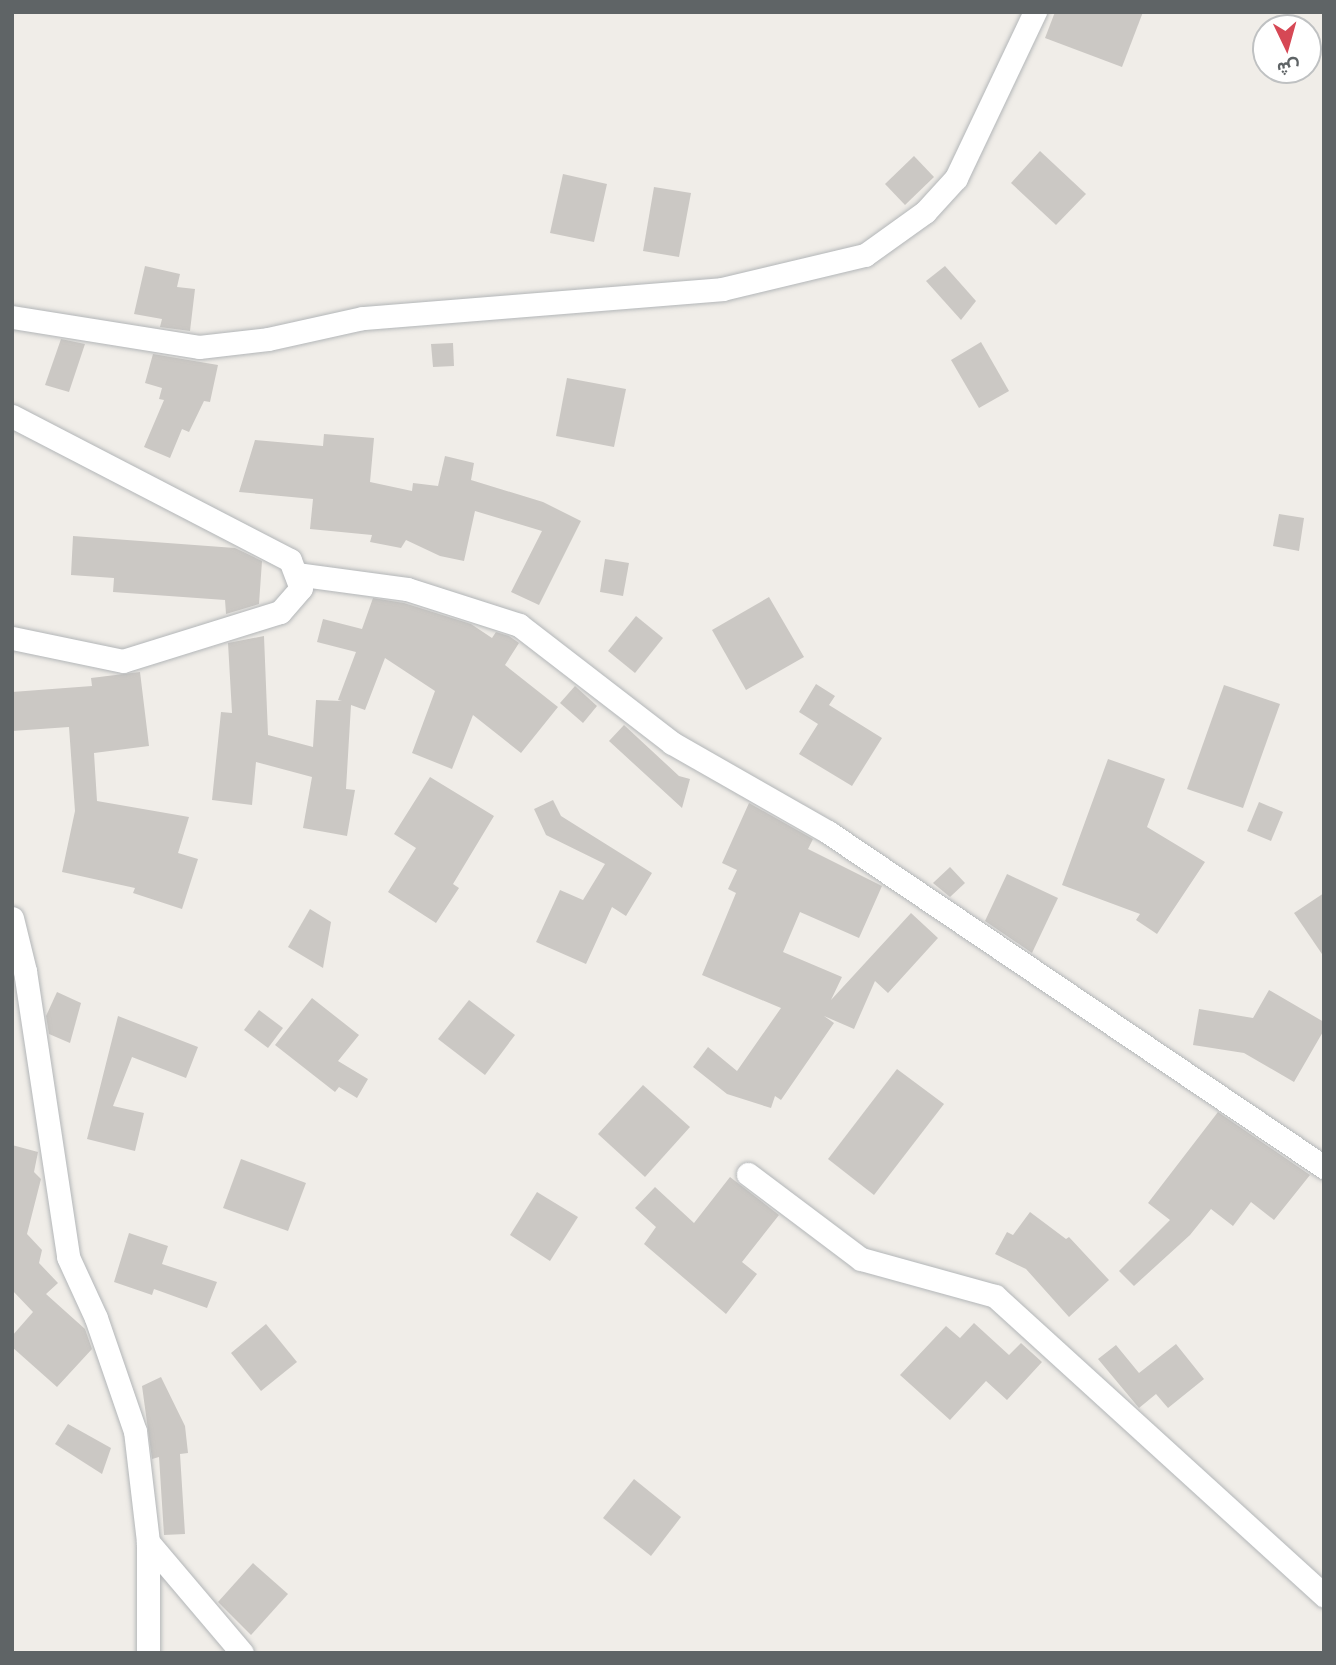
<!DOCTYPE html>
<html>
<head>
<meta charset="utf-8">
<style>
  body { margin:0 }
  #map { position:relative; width:1336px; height:1665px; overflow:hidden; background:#f0ede8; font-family:"Work Sans",Vazirmatn,sans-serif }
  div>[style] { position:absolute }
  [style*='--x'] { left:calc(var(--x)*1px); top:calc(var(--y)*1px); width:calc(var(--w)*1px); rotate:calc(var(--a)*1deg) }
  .building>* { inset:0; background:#cbc8c4 }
  .roads { filter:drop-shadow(0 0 2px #b3b6b8) drop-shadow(0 0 2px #b3b6b8) }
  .minor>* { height:23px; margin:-11.5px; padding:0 11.5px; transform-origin:11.5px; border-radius:11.5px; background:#fff }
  span { translate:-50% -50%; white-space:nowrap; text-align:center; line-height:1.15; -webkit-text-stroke:7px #fff; paint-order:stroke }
  .frame { position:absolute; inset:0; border:14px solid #5f6466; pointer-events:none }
  .north { position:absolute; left:1252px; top:14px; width:70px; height:70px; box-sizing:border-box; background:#fff; border:2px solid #bfc1c2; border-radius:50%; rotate:175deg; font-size:19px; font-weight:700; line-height:28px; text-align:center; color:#5f6466 }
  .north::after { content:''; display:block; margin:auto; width:24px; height:32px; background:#d64855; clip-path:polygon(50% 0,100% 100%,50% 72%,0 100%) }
</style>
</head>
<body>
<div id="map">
  <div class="building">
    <div style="clip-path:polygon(1055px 12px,1143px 12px,1122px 67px,1045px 38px)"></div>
    <div style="clip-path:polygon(1040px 151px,1086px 194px,1056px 225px,1011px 183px)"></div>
    <div style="clip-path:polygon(914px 156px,934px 177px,905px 205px,885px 184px)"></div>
    <div style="clip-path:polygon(563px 174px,607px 184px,594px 242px,550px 233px)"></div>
    <div style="clip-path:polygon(654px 187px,691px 193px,679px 257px,643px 251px)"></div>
    <div style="clip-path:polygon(145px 266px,180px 274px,177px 287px,195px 289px,190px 331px,160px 327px,162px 319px,134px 314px)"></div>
    <div style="clip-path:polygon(945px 266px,976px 301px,961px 320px,926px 281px)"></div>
    <div style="clip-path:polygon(61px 339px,85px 344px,69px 392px,45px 385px)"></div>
    <div style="clip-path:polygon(981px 342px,1009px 391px,979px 408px,951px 360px)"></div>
    <div style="clip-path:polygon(453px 343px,454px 366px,433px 367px,431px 344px)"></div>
    <div style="clip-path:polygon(153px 354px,218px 365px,210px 402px,204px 401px,189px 432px,182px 429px,170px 458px,144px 447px,164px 400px,159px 399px,162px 388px,145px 383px)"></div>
    <div style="clip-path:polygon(567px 378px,626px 389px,614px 447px,556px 436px)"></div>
    <div style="clip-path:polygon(324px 434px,374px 438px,370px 482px,412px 491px,413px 483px,438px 486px,445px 456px,474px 463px,471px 480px,543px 502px,581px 521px,539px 605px,511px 592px,542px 531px,475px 511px,464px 561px,440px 556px,406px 540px,401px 548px,370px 542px,372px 535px,310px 529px,313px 499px,239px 492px,255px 440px,323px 446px)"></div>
    <div style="clip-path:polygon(1279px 514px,1304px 518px,1299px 551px,1273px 546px)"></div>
    <div style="clip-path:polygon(73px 536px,235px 548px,262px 561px,259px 604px,226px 614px,225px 600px,113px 592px,114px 578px,71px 575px)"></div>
    <div style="clip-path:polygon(605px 559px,629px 563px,623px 596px,600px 592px)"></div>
    <div style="clip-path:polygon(769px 597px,804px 657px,746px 690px,712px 630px)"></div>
    <div style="clip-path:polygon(373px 598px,404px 603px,471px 624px,492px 638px,496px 632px,509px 636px,519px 643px,505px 665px,558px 707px,521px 753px,473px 715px,452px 769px,412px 753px,435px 691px,385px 658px,365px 710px,351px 705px,346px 789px,355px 790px,347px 836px,303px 828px,312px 777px,256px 762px,252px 805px,212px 800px,221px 712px,232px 713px,228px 643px,264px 636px,268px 735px,313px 747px,316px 700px,342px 701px,338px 700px,356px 652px,317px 642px,323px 619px,362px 629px)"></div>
    <div style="clip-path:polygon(636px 616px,663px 638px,635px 673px,608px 651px)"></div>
    <div style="clip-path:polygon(140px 672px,149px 746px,94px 753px,97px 801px,189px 817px,178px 853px,198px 859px,182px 909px,133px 893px,135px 888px,62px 872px,75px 811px,69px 727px,12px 731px,12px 692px,92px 686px,91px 678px)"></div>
    <div style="clip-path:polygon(816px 684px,835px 696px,829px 705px,882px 738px,852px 786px,799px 754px,818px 724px,799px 712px)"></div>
    <div style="clip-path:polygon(1224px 685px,1280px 704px,1243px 808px,1187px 789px)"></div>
    <div style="clip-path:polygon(575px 686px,597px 706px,583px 723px,560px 703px)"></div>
    <div style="clip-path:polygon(624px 725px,679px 776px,690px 779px,682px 808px,609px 741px)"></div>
    <div style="clip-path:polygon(1108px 759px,1165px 779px,1147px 827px,1205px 862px,1157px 934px,1136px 920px,1140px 914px,1062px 885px)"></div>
    <div style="clip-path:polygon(430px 777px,494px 816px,453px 884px,459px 888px,436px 923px,388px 892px,416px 848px,394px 834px)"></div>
    <div style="clip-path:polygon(553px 800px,561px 816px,652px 873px,626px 916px,612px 907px,586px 964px,536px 942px,560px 890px,583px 900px,605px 864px,546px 835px,534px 809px)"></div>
    <div style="clip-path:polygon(1259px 802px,1283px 812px,1271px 841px,1247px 831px)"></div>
    <div style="clip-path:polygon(749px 803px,813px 839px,808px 849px,882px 886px,859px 938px,800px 912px,783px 952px,842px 977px,831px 1000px,911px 913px,938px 938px,888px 993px,875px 981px,854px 1029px,824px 1016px,834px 1023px,781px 1100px,775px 1096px,771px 1108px,727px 1094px,693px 1067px,708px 1047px,737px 1071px,781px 1008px,702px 975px,736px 893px,728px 889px,737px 870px,722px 863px)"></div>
    <div style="clip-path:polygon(950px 867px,965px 883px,950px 897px,933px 883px)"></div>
    <div style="clip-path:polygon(1007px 874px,1058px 898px,1032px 953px,985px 921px)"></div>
    <div style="clip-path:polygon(1324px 893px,1324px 957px,1294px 913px)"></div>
    <div style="clip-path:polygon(310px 909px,331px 922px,323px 968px,288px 947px)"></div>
    <div style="clip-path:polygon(1269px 990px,1324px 1022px,1324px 1030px,1294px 1082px,1244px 1053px,1193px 1045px,1199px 1009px,1253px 1018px)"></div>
    <div style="clip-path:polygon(57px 992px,81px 1003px,70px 1043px,49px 1034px,46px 1016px)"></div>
    <div style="clip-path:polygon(312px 998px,359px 1035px,338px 1061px,368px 1079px,357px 1098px,339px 1087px,335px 1092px,275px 1045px)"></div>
    <div style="clip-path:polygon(469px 1000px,515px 1035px,485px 1075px,438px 1039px)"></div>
    <div style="clip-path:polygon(259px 1010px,283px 1028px,268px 1048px,244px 1030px)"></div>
    <div style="clip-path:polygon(118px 1016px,198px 1047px,186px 1078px,132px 1057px,113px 1106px,144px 1113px,135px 1151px,87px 1139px)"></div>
    <div style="clip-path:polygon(897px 1069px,944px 1104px,874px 1195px,828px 1159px)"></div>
    <div style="clip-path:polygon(643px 1085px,690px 1127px,645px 1177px,598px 1134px)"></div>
    <div style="clip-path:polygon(1218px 1112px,1310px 1175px,1274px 1220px,1251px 1202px,1233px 1226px,1211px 1209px,1190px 1235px,1134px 1286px,1119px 1271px,1170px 1220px,1148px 1203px)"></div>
    <div style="clip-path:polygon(12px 1145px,38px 1152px,34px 1172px,41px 1179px,27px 1234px,42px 1250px,39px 1263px,58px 1283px,46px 1294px,85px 1329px,92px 1349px,57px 1387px,12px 1347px,12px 1336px,33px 1312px,12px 1290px)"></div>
    <div style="clip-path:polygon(241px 1159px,306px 1183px,288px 1231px,223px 1208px)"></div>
    <div style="clip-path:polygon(730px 1177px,779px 1215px,742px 1262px,757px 1274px,726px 1314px,644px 1244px,656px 1227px,635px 1208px,655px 1187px,694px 1223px)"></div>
    <div style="clip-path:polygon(537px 1192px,578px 1217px,550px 1261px,510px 1235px)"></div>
    <div style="clip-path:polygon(1030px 1212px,1066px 1239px,1069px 1237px,1109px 1280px,1069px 1317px,1026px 1269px,995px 1254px,1007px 1232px,1013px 1235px)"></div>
    <div style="clip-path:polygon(129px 1233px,168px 1246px,162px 1264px,217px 1282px,207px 1308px,154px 1289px,152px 1295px,114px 1282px)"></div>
    <div style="clip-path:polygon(974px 1323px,1009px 1355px,1021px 1343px,1042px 1362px,1007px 1400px,986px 1381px,950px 1420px,900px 1375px,946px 1326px,960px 1338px)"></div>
    <div style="clip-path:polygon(266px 1324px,297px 1362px,261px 1391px,231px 1353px)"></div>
    <div style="clip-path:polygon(1176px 1344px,1204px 1379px,1168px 1408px,1156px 1394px,1139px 1408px,1098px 1359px,1116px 1345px,1139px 1373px)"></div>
    <div style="clip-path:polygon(161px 1377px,185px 1426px,188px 1453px,180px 1454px,185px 1534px,164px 1535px,159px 1457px,152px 1459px,142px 1386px)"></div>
    <div style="clip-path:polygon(68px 1424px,111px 1448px,102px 1474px,55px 1444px)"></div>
    <div style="clip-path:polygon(634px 1479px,681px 1517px,651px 1556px,603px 1518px)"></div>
    <div style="clip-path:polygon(253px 1563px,288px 1594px,251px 1635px,218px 1602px)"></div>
  </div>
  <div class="roads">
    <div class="minor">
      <div style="--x:12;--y:317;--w:189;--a:9.1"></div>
      <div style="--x:199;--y:347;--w:69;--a:-6.6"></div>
      <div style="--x:268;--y:339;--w:97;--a:-12.5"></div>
      <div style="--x:363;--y:318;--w:360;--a:-4.6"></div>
      <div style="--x:722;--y:289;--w:147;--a:-13.4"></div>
      <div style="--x:865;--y:255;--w:74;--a:-35.6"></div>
      <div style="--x:925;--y:212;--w:46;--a:-47.6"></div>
      <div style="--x:956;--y:178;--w:184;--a:-64.6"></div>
      <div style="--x:12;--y:416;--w:313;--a:27.4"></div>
      <div style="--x:290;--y:560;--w:30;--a:69"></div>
      <div style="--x:301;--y:588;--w:32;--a:131"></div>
      <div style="--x:280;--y:612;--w:164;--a:162.7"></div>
      <div style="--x:123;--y:661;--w:113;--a:-168.3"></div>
      <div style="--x:296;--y:574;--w:112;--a:7.7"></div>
      <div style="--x:407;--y:589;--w:118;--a:17.8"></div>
      <div style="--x:519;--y:625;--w:193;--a:37.6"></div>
      <div style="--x:672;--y:743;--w:180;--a:29.7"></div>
      <div style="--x:828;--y:832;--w:599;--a:34.04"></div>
      <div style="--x:12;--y:918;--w:55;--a:76.2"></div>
      <div style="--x:25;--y:971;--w:289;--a:81.4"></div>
      <div style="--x:68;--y:1257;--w:67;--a:65.3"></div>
      <div style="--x:96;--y:1318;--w:120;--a:71"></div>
      <div style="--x:135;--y:1431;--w:112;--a:83.3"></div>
      <div style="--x:148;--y:1542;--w:111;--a:90"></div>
      <div style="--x:748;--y:1174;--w:141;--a:37"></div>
      <div style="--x:861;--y:1259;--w:139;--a:15.4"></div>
      <div style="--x:995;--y:1296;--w:445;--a:42.3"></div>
      <div style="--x:148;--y:1542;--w:145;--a:49.7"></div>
    </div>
  </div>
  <div class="frame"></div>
  <div class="north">ش</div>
</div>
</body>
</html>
